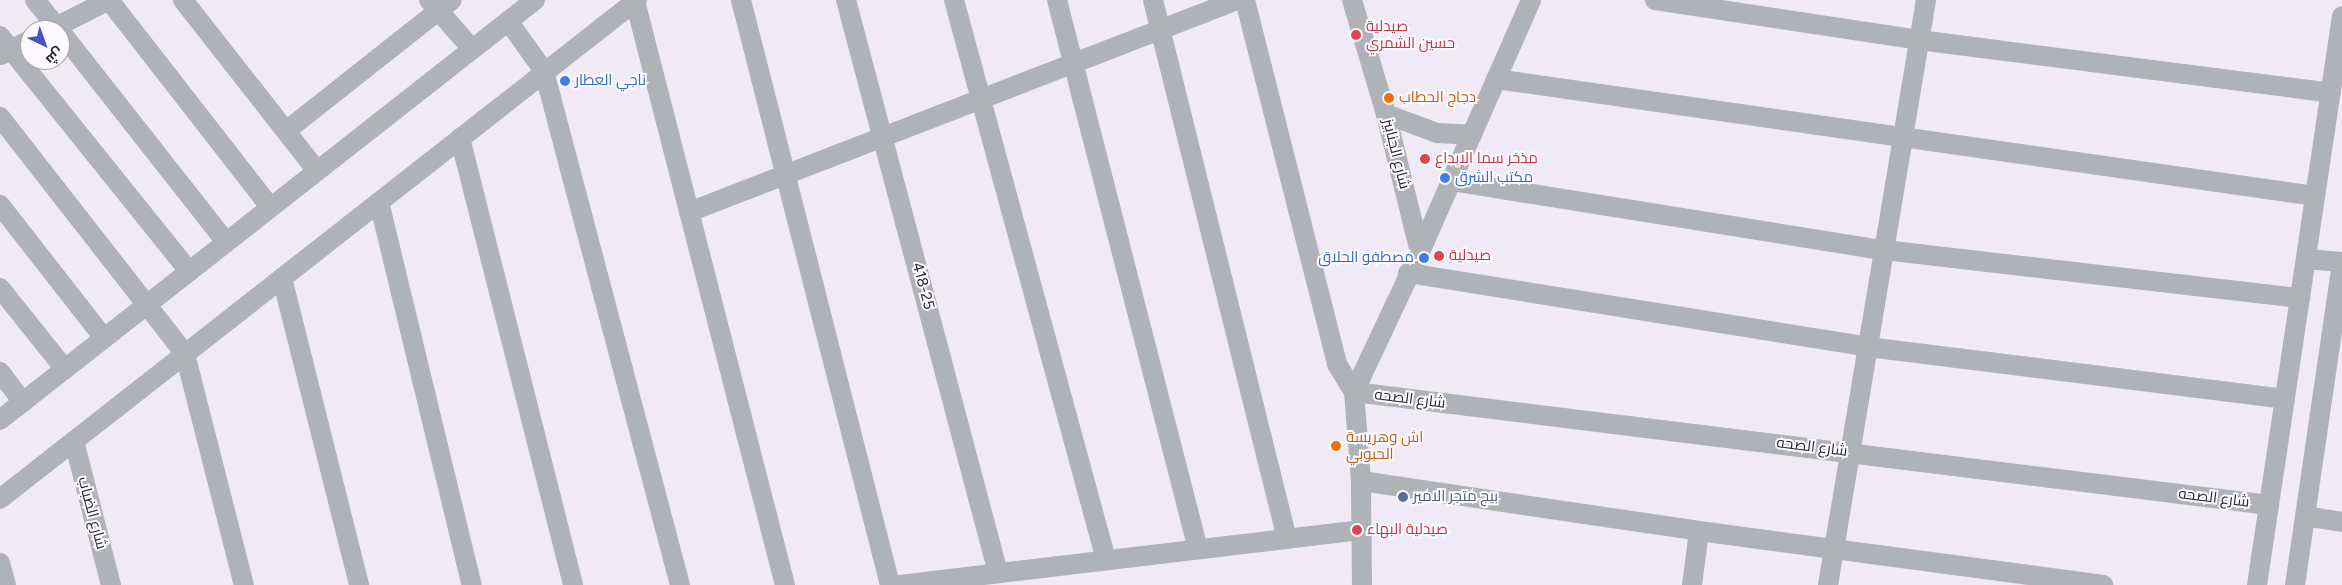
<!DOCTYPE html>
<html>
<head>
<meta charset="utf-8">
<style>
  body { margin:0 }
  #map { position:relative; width:2342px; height:585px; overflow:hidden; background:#efeaf5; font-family:Figtree,Cairo,sans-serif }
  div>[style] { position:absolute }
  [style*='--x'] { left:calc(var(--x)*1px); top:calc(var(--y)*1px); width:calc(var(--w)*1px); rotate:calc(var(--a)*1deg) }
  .minor>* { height:20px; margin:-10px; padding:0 10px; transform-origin:10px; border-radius:10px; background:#afb2b6 }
  .dots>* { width:14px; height:14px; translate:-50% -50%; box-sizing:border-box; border:2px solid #fbf8ff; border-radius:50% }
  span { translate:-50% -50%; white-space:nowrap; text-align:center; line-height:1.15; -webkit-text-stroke:4px #fbf8ff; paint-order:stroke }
  .health-label { font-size:15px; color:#be3a42 }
  .left { translate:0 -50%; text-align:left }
  .shop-label { font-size:15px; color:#366cbe }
  .right { translate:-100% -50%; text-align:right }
  .food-label { font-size:15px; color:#c56008 }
  .street-label { font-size:15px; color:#28272b }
  .service-label { font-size:15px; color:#4e5e75 }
  .north { position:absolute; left:20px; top:20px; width:50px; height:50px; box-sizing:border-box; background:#fbf8ff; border:1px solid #a7a4aa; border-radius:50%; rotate:138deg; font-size:14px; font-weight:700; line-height:20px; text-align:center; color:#28272b }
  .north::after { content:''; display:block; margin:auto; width:18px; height:22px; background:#4b4fc4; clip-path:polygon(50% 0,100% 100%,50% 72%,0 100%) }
</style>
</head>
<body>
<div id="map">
  <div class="minor">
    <div style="--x:35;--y:0;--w:38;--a:51"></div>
    <div style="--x:109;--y:0;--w:262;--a:52.1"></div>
    <div style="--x:183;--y:0;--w:217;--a:51.9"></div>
    <div style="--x:429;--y:0;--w:65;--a:48.7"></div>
    <div style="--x:741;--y:0;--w:604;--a:75.71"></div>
    <div style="--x:846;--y:0;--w:593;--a:75.14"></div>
    <div style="--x:954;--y:0;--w:580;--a:74.81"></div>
    <div style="--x:1057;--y:0;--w:567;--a:75.6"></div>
    <div style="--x:1153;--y:0;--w:555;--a:76.04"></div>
    <div style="--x:1245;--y:0;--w:375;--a:75.8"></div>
    <div style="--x:1337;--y:364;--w:33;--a:59"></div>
    <div style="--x:1354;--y:392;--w:922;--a:7.04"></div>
    <div style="--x:1352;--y:0;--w:119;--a:73.4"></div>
    <div style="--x:1386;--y:114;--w:142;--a:76.2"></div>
    <div style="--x:1655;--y:0;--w:267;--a:8.6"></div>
    <div style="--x:1919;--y:40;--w:415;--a:7.3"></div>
    <div style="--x:635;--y:1;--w:603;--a:75.6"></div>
    <div style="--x:508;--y:21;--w:62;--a:54.2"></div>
    <div style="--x:544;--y:71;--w:532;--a:75.18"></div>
    <div style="--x:50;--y:30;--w:66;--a:-27"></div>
    <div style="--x:60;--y:31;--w:268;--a:51.8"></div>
    <div style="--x:0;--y:36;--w:302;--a:51.2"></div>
    <div style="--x:1;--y:55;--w:33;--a:-27"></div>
    <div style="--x:1496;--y:79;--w:827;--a:8.13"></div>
    <div style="--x:1386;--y:114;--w:54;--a:20.4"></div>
    <div style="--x:1437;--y:133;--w:35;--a:3"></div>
    <div style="--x:0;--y:117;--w:301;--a:52"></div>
    <div style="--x:185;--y:354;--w:238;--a:75.7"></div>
    <div style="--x:286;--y:131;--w:211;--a:-38.3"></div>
    <div style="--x:460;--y:138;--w:461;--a:75.8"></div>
    <div style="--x:1451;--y:181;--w:438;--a:9.1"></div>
    <div style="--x:1884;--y:250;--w:419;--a:6.6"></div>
    <div style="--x:379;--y:202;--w:394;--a:76.4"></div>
    <div style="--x:0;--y:205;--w:169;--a:52"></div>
    <div style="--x:689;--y:212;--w:588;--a:-21.15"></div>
    <div style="--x:2306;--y:259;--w:36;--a:5"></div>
    <div style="--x:1408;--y:273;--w:466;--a:9.1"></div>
    <div style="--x:1868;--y:347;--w:420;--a:7.1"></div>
    <div style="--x:282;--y:278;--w:317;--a:75.9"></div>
    <div style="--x:0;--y:288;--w:104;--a:51.3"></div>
    <div style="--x:0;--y:372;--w:38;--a:53"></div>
    <div style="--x:0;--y:420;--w:680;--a:-38.13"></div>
    <div style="--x:74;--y:441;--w:149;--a:75.6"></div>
    <div style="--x:1361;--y:481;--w:342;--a:8.4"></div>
    <div style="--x:1699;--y:531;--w:408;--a:7.6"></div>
    <div style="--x:0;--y:499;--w:809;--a:-38.07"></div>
    <div style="--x:2305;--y:516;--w:37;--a:9"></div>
    <div style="--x:0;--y:563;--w:23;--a:75"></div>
    <div style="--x:900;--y:585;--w:463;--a:-6.8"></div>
    <div style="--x:1362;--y:585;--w:104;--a:-90.6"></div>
    <div style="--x:1361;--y:481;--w:89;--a:-94.5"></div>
    <div style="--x:1354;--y:392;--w:155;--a:-64.8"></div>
    <div style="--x:1420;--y:252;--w:275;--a:-66.2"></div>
    <div style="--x:1692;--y:585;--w:54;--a:-82.6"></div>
    <div style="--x:1828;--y:585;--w:593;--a:-80.49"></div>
    <div style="--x:2257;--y:585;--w:575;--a:-81.5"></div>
    <div style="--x:2295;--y:585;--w:324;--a:-81.7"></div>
  </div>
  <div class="dots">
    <div style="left:1356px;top:35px;background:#e0444e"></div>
    <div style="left:565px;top:81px;background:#3f7fe0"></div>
    <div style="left:1389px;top:98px;background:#e8710a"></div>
    <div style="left:1425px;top:159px;background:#e0444e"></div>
    <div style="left:1445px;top:178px;background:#3f7fe0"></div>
    <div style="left:1439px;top:256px;background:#e0444e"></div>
    <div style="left:1424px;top:258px;background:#3f7fe0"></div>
    <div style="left:1336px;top:446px;background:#e8710a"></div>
    <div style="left:1403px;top:497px;background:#5c6f8a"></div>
    <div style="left:1357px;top:530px;background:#e0444e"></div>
  </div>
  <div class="health-label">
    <span class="left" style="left:1366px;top:35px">صيدلية<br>حسين الشمري</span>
    <span class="left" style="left:1435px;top:159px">مذخر سما الابداع</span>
    <span class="left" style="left:1449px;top:256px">صيدلية</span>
    <span class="left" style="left:1367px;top:530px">صيدلية البهاء</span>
  </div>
  <div class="shop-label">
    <span class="left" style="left:575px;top:81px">ناجي العطار</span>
    <span class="left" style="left:1455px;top:178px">مكتب الشرق</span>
    <span class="right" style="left:1414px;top:258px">مصطفو الحلاق</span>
  </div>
  <div class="food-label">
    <span class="left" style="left:1399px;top:98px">دجاج الحطاب</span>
    <span class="left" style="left:1346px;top:446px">اش وهريسة<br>الحبوبي</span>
  </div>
  <div class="street-label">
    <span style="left:1396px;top:154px;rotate:76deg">شارع الجنابيز</span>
    <span style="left:923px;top:286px;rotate:75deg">418-25</span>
    <span style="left:1410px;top:399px;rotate:7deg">شارع الصحه</span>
    <span style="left:1812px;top:447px;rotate:7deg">شارع الصحه</span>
    <span style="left:2214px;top:498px;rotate:7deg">شارع الصحه</span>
    <span style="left:92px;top:513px;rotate:75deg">شارع الضباب</span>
  </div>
  <div class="service-label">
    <span class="left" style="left:1413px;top:497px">بيج متجر الامير</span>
  </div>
  <div class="north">ش</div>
</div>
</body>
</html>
